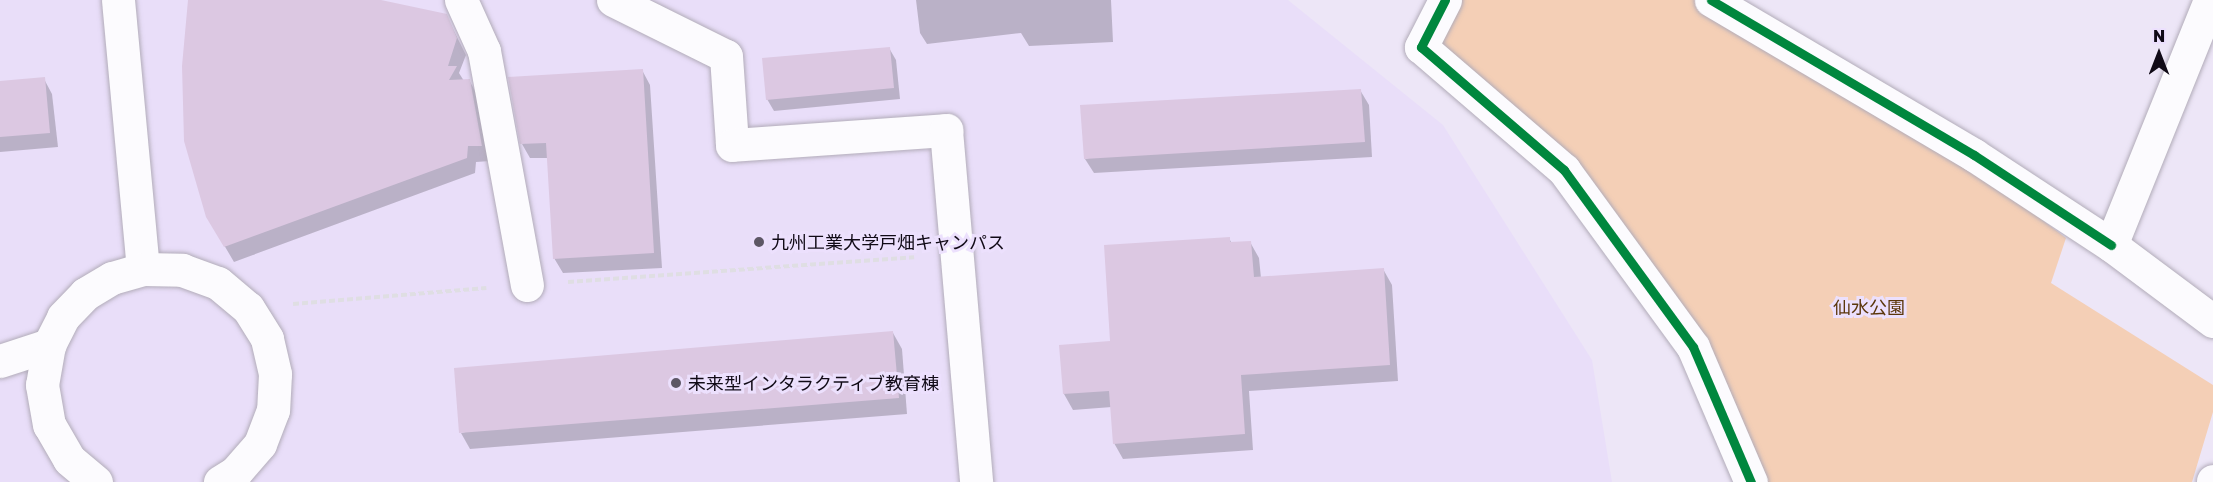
<!DOCTYPE html>
<html>
<head>
<meta charset="utf-8">
<style>
  body { margin:0 }
  #map { position:relative; width:2213px; height:482px; overflow:hidden; background:#ede6f7; font-family:"Golos Text","Noto Sans JP",sans-serif }
  div>[style] { position:absolute }
  [style*='--x'] { left:calc(var(--x)*1px); top:calc(var(--y)*1px); width:calc(var(--w)*1px); rotate:calc(var(--a)*1deg) }
  .built>* { inset:0; background:#e9def9 }
  .green>* { inset:0; background:#f4cfb6 }
  .shadow>* { inset:0; background:#0003 }
  .building>* { inset:0; background:#dcc8e2 }
  .path>* { height:4px; margin-top:-2px; transform-origin:0; background:repeating-linear-gradient(90deg,#dfdee3 0 6px,transparent 0 9px) }
  .roads { filter:drop-shadow(0 0 2px #b2acb9) drop-shadow(0 0 2px #b2acb9) }
  .minor>* { height:33px; margin:-16.5px; padding:0 16.5px; transform-origin:16.5px; border-radius:16.5px; background:#fcfbfe }
  .cycleway>* { height:9px; margin:-4.5px; padding:0 4.5px; transform-origin:4.5px; border-radius:4.5px; background:#00873e }
  .dots>* { width:16px; height:16px; translate:-50% -50%; box-sizing:border-box; border:3px solid #ece0fd; border-radius:50% }
  span { translate:-50% -50%; white-space:nowrap; text-align:center; line-height:1.15; -webkit-text-stroke:6px #ece0fd; paint-order:stroke }
  .poi-label { font-size:18px; color:#100a16 }
  .left { translate:0 -50%; text-align:left }
  .park-label { font-size:18px; color:#5b360b }
  .north { position:absolute; left:2129px; top:24px; width:60px; height:60px; -webkit-text-stroke:4px #ece0fd; paint-order:stroke; rotate:0deg; font-size:16px; font-weight:700; line-height:24px; text-align:center; color:#100a16 }
  .north::after { content:''; display:block; margin:auto; width:21px; height:27px; background:#100a16; clip-path:polygon(50% 0,100% 100%,50% 72%,0 100%) }
</style>
</head>
<body>
<div id="map">
  <div class="built">
    <div style="clip-path:polygon(0 0,1288px 0,1443px 125px,1592px 360px,1612px 482px,0 482px)"></div>
  </div>
  <div class="green">
    <div style="clip-path:polygon(1445px 0,1712px 0,1889px 104px,2066px 238px,2051px 283px,2213px 385px,2213px 412px,2192px 482px,1764px 482px,1564px 170px,1421px 47px)"></div>
  </div>
  <div class="shadow">
    <div style="clip-path:polygon(190px 0,374px 0,446px 15px,466px 55px,459px 73px,464px 81px,469px 80px,478px 96px,490px 161px,476px 162px,475px 173px,234px 262px,207px 216px)"></div>
    <div style="clip-path:polygon(916px 0,1111px 0,1113px 42px,1029px 46px,1021px 33px,927px 44px,920px 33px)"></div>
    <div style="clip-path:polygon(889px 48px,896px 60px,900px 99px,774px 111px,767px 99px)"></div>
    <div style="clip-path:polygon(642px 70px,650px 85px,662px 268px,563px 273px,554px 258px,548px 158px,530px 158px,522px 144px)"></div>
    <div style="clip-path:polygon(44px 79px,52px 94px,58px 147px,0 152px,0 83px)"></div>
    <div style="clip-path:polygon(1360px 90px,1369px 105px,1372px 157px,1094px 173px,1085px 159px)"></div>
    <div style="clip-path:polygon(1229px 238px,1232px 244px,1250px 242px,1259px 258px,1261px 278px,1383px 269px,1392px 285px,1398px 381px,1249px 391px,1253px 450px,1123px 459px,1114px 443px,1112px 407px,1073px 410px,1064px 394px,1061px 346px,1112px 342px)"></div>
    <div style="clip-path:polygon(893px 333px,902px 349px,907px 414px,470px 449px,461px 433px)"></div>
  </div>
  <div class="building">
    <div style="clip-path:polygon(188px 0,381px 0,447px 14px,457px 38px,448px 66px,457px 66px,449px 80px,470px 79px,482px 146px,468px 146px,467px 158px,224px 247px,206px 217px,184px 141px,182px 66px)"></div>
    <div style="clip-path:polygon(890px 47px,894px 88px,766px 100px,762px 58px)"></div>
    <div style="clip-path:polygon(643px 69px,654px 253px,553px 259px,546px 143px,520px 144px,508px 77px)"></div>
    <div style="clip-path:polygon(45px 77px,50px 133px,0 137px,0 81px)"></div>
    <div style="clip-path:polygon(1361px 89px,1365px 142px,1084px 159px,1080px 105px)"></div>
    <div style="clip-path:polygon(1230px 237px,1230px 242px,1251px 241px,1254px 277px,1384px 268px,1390px 365px,1241px 375px,1245px 434px,1113px 444px,1109px 391px,1063px 394px,1059px 345px,1110px 341px,1104px 245px)"></div>
    <div style="clip-path:polygon(893px 331px,899px 398px,459px 433px,454px 368px)"></div>
  </div>
  <div class="path">
    <div style="--x:568;--y:282;--w:347;--a:-4.1"></div>
    <div style="--x:293;--y:304;--w:194;--a:-4.7"></div>
  </div>
  <div class="roads">
    <div class="minor">
      <div style="--x:118;--y:0;--w:270;--a:84.7"></div>
      <div style="--x:461;--y:0;--w:56;--a:65.7"></div>
      <div style="--x:484;--y:51;--w:238;--a:79.6"></div>
      <div style="--x:613;--y:0;--w:126;--a:26.4"></div>
      <div style="--x:726;--y:56;--w:89;--a:86.1"></div>
      <div style="--x:732;--y:145;--w:215;--a:-4"></div>
      <div style="--x:946;--y:130;--w:353;--a:85.1"></div>
      <div style="--x:1445;--y:0;--w:53;--a:117.1"></div>
      <div style="--x:1421;--y:47;--w:189;--a:40.7"></div>
      <div style="--x:1564;--y:170;--w:219;--a:53.9"></div>
      <div style="--x:1693;--y:347;--w:147;--a:66.8"></div>
      <div style="--x:1711;--y:0;--w:305;--a:30.5"></div>
      <div style="--x:1974;--y:155;--w:164;--a:33.3"></div>
      <div style="--x:2210;--y:0;--w:264;--a:112"></div>
      <div style="--x:2111;--y:245;--w:127;--a:36.7"></div>
      <div style="--x:0;--y:361;--w:52;--a:-18.1"></div>
      <div style="--x:96;--y:482;--w:35;--a:-140"></div>
      <div style="--x:69;--y:459;--w:39;--a:-120"></div>
      <div style="--x:49;--y:425;--w:41;--a:-99.9"></div>
      <div style="--x:42;--y:385;--w:41;--a:-80.1"></div>
      <div style="--x:49;--y:345;--w:31;--a:-63"></div>
      <div style="--x:63;--y:317;--w:32;--a:-46"></div>
      <div style="--x:85;--y:294;--w:31;--a:-31"></div>
      <div style="--x:112;--y:278;--w:32;--a:-16"></div>
      <div style="--x:143;--y:269;--w:39;--a:1"></div>
      <div style="--x:182;--y:270;--w:38;--a:20"></div>
      <div style="--x:218;--y:283;--w:39;--a:40"></div>
      <div style="--x:248;--y:308;--w:36;--a:58"></div>
      <div style="--x:267;--y:339;--w:36;--a:77"></div>
      <div style="--x:275;--y:374;--w:36;--a:93"></div>
      <div style="--x:273;--y:410;--w:36;--a:111"></div>
      <div style="--x:260;--y:444;--w:37;--a:131"></div>
      <div style="--x:236;--y:472;--w:19;--a:148"></div>
      <div style="--x:2213;--y:482;--w:1;--a:-90"></div>
    </div>
  </div>
  <div class="cycleway">
    <div style="--x:1445;--y:0;--w:53;--a:117.1"></div>
    <div style="--x:1421;--y:47;--w:189;--a:40.7"></div>
    <div style="--x:1564;--y:170;--w:219;--a:53.9"></div>
    <div style="--x:1693;--y:347;--w:147;--a:66.8"></div>
    <div style="--x:1711;--y:0;--w:305;--a:30.5"></div>
    <div style="--x:1974;--y:155;--w:164;--a:33.3"></div>
  </div>
  <div class="dots">
    <div style="left:759px;top:242px;background:#5d5765"></div>
    <div style="left:676px;top:383px;background:#5d5765"></div>
  </div>
  <div class="poi-label">
    <span class="left" style="left:771px;top:242px">九州工業大学戸畑キャンパス</span>
    <span class="left" style="left:688px;top:383px">未来型インタラクティブ教育棟</span>
  </div>
  <div class="park-label">
    <span style="left:1869px;top:307px">仙水公園</span>
  </div>
  <div class="north">N</div>
</div>
</body>
</html>
